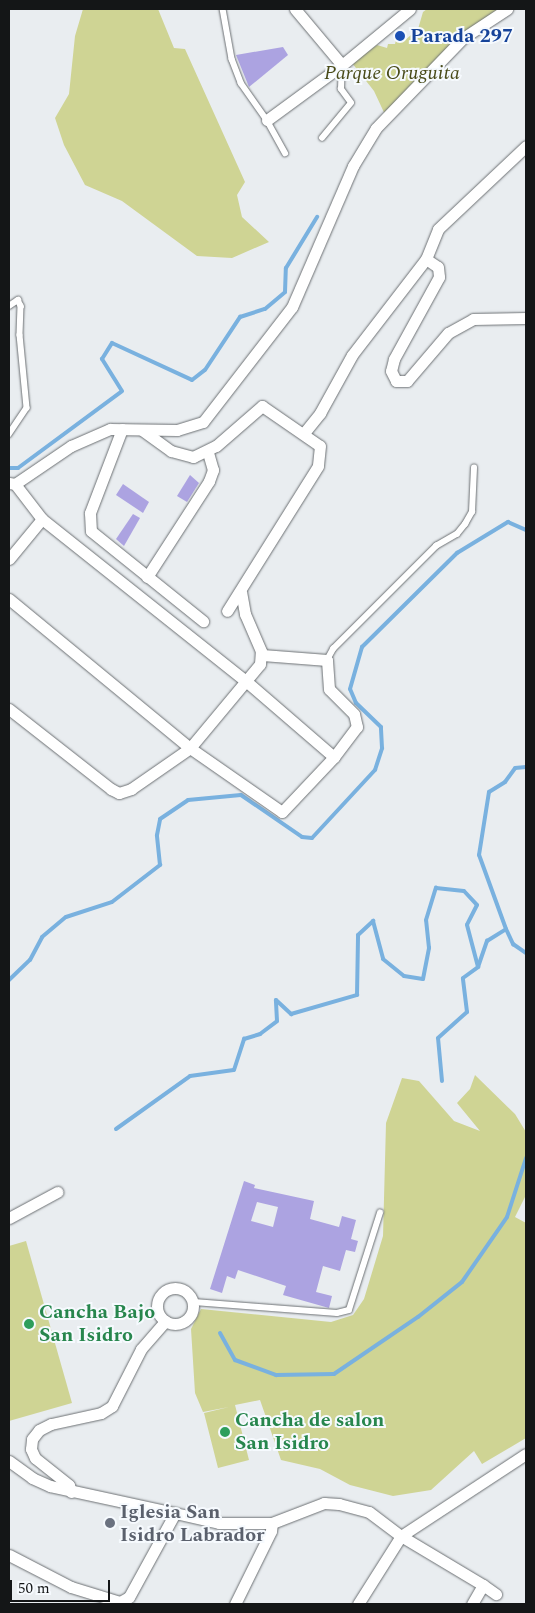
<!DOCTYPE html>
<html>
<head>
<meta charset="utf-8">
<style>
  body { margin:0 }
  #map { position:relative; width:535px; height:1613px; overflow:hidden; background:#e9edf0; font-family:Spectral,serif }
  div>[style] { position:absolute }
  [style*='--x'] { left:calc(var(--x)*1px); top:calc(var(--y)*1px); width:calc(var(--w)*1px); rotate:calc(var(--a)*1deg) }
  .green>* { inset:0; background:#cfd494 }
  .stream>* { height:4px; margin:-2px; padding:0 2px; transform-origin:2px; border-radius:2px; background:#79b1df }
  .building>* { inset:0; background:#aca3e1 }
  .roads { filter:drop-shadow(0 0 1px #6c7073) drop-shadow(0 0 1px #6c7073) }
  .lane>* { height:5.5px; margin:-2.75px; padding:0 2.75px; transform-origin:2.75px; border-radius:2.75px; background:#fff }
  .street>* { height:11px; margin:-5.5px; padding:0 5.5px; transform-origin:5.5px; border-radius:5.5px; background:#fff }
  .street>.ring { margin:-5.5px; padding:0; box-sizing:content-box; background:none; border:11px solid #fff; border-radius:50% }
  .dots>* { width:14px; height:14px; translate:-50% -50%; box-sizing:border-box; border:2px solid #f6fafe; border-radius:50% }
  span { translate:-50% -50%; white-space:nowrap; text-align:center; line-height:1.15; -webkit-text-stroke:4px #f6fafe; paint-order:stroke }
  .transit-label { font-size:20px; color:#164399; font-weight:700 }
  .left { translate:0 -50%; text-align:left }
  .park-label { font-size:20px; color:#494b19; font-style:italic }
  .leisure-label { font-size:20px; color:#27864d; font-weight:700 }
  .worship-label { font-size:20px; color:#5b616d; font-weight:700 }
  .frame { position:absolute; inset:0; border:10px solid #141617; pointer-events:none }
  .scale { position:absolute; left:10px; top:1580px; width:100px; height:22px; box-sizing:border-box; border:2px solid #141617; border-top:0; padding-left:6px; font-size:15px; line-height:18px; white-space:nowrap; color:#141617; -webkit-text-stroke:4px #f6fafe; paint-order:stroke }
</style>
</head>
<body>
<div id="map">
  <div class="green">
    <div style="clip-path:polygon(83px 9px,158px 9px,174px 48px,185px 49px,245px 182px,237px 195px,242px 217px,269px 242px,232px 258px,197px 256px,122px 201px,85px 185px,64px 145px,55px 118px,69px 94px,75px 36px)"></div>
    <div style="clip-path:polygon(427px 9px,501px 9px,484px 21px,388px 121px,374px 91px,352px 63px,377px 45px,387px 48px,388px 44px,395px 44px,396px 40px,404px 41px,418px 29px,423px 12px)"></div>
    <div style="clip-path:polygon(475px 1075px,515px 1114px,526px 1132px,526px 1195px,515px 1217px,526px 1223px,526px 1438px,482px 1464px,474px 1451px,431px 1490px,393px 1496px,350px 1485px,320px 1469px,281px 1460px,260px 1400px,235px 1405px,249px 1460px,218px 1468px,204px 1413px,229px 1407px,203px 1412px,195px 1393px,191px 1329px,201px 1309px,331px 1322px,353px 1315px,364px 1299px,383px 1236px,386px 1123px,402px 1078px,419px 1081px,454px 1121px,480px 1131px,457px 1103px,470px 1089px)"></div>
    <div style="clip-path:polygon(26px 1241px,72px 1403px,9px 1421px,9px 1246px)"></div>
  </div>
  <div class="stream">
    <div style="--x:9;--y:468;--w:9;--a:0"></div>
    <div style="--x:18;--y:468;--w:129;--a:-36.5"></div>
    <div style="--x:122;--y:391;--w:38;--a:-122"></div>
    <div style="--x:102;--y:359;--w:19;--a:-58"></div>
    <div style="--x:112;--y:343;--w:88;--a:24.8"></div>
    <div style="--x:192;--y:380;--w:16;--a:-38"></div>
    <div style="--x:205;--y:370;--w:64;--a:-56.6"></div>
    <div style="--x:240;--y:317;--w:26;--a:-18"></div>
    <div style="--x:265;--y:309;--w:26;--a:-40"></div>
    <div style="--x:285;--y:292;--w:24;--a:-88"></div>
    <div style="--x:286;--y:268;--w:60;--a:-58.7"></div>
    <div style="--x:506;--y:929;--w:17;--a:65"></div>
    <div style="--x:513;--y:944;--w:16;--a:35"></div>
    <div style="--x:9;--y:980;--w:29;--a:-44"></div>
    <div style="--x:30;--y:960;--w:26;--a:-62"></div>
    <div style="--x:42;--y:937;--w:31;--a:-40"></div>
    <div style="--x:66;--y:917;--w:48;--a:-18.1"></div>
    <div style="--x:112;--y:902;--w:61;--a:-37.6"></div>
    <div style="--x:160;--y:865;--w:30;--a:-96"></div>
    <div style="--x:157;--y:835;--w:16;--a:-79"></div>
    <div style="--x:160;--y:819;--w:34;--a:-34"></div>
    <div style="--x:188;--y:800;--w:53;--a:-5.4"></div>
    <div style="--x:241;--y:795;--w:74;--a:34.5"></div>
    <div style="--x:302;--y:837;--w:10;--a:6"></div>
    <div style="--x:312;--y:838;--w:93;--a:-47.2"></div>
    <div style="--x:375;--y:770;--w:23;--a:-72"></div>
    <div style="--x:382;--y:748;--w:21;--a:-93"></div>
    <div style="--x:381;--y:727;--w:35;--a:-136"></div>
    <div style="--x:356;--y:703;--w:15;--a:-113"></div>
    <div style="--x:350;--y:689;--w:44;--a:-74.1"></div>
    <div style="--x:362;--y:647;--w:134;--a:-44.7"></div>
    <div style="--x:457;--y:553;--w:60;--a:-31.3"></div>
    <div style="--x:508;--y:522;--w:20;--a:24"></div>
    <div style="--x:442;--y:1081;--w:43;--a:-95.3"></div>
    <div style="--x:438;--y:1038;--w:39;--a:-42"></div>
    <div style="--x:467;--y:1012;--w:34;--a:-97"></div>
    <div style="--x:463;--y:978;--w:19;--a:-36"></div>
    <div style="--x:478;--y:967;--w:28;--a:-71"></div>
    <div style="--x:487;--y:941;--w:22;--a:-32"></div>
    <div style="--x:506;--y:929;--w:79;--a:-110"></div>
    <div style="--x:479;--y:855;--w:64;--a:-81"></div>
    <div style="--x:489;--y:792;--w:19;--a:-32"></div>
    <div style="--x:505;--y:782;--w:17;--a:-54"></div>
    <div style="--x:515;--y:768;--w:11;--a:-5"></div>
    <div style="--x:116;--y:1129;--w:91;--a:-35.6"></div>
    <div style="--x:190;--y:1076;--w:44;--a:-7.8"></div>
    <div style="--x:234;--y:1070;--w:33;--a:-72"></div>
    <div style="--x:244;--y:1039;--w:17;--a:-17"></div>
    <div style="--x:260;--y:1034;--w:21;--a:-37"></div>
    <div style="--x:277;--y:1021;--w:21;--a:-93"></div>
    <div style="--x:276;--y:1000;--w:21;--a:43"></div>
    <div style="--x:291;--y:1014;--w:69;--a:-16.1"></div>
    <div style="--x:357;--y:995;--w:60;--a:-89"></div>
    <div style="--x:358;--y:935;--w:21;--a:-43"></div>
    <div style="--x:373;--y:921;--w:39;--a:75"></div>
    <div style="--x:383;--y:959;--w:27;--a:39"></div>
    <div style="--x:404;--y:976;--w:19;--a:9"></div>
    <div style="--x:423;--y:979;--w:32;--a:-79"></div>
    <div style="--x:429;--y:948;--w:28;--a:-96"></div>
    <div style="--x:426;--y:920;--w:34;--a:-73"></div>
    <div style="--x:436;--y:888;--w:28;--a:6"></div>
    <div style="--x:464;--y:891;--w:19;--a:47"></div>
    <div style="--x:477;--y:905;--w:22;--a:117"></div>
    <div style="--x:467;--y:925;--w:43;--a:75.3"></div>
    <div style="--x:220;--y:1333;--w:31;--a:61"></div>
    <div style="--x:235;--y:1360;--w:44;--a:20.1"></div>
    <div style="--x:276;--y:1375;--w:58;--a:-1"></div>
    <div style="--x:334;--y:1374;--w:102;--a:-34.2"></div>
    <div style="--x:418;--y:1317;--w:56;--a:-38.5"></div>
    <div style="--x:462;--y:1282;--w:79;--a:-55.3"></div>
    <div style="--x:507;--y:1217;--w:62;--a:-72.1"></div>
  </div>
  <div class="building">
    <div style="clip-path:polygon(283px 47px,288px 55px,249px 87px,236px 55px)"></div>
    <div style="clip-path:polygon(190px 475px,199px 483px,187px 502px,177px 496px)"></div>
    <div style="clip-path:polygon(123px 484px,149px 502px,143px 513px,116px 495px)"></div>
    <div style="clip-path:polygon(133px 514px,140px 518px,124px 546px,116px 539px)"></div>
    <div style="clip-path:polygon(evenodd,244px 1181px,255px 1185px,254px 1188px,314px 1201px,310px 1219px,339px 1227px,342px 1216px,356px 1220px,351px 1239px,358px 1241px,355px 1252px,346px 1250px,340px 1271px,323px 1266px,316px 1292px,332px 1296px,329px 1308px,283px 1295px,286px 1286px,238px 1270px,235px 1279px,227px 1276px,222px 1293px,210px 1289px,244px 1181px,257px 1202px,278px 1207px,273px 1227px,251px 1221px,257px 1202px)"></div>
  </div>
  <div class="roads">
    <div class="lane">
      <div style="--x:223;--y:9;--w:51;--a:79.8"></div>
      <div style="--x:232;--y:59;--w:26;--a:69"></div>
      <div style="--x:241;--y:83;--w:45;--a:54.9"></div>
      <div style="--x:267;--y:120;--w:38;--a:61"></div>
      <div style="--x:322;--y:138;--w:45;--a:-50.4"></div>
      <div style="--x:351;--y:103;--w:17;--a:-126"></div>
      <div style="--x:341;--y:89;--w:24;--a:-88"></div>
      <div style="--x:9;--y:306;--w:11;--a:-34"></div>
      <div style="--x:18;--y:300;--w:7;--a:63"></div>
      <div style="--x:21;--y:306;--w:29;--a:92"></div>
      <div style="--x:20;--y:335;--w:73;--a:84.5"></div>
      <div style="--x:27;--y:408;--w:32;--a:124"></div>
      <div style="--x:327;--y:660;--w:13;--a:-61"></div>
      <div style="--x:333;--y:649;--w:146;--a:-45"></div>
      <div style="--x:436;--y:546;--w:24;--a:-30"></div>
      <div style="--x:457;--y:534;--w:13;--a:-51"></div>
      <div style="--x:465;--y:524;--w:14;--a:-60"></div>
      <div style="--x:472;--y:512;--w:44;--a:-87.4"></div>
      <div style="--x:194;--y:1302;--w:143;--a:4.4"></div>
      <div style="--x:337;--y:1313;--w:12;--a:-14"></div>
      <div style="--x:349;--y:1310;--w:102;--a:-72.3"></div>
    </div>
    <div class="street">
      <div style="--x:295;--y:9;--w:73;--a:50"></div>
      <div style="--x:267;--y:120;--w:93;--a:-36.3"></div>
      <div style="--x:342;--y:65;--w:88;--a:-39.5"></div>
      <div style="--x:426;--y:259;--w:14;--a:34"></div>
      <div style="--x:438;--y:267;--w:10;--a:84"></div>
      <div style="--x:439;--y:277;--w:94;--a:118.8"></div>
      <div style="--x:394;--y:359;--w:12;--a:104"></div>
      <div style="--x:391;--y:371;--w:11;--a:63"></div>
      <div style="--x:396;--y:381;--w:11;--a:0"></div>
      <div style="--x:407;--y:381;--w:63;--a:-49.5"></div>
      <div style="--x:448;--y:333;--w:29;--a:-29"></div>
      <div style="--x:473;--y:319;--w:53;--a:-1.1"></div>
      <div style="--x:122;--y:429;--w:90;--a:110.9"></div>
      <div style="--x:90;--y:513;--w:18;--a:87"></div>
      <div style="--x:91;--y:531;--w:144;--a:38.8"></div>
      <div style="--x:142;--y:430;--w:36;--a:36"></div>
      <div style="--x:171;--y:451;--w:23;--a:15"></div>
      <div style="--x:193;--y:457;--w:25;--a:-26"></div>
      <div style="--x:216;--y:446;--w:61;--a:-41"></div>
      <div style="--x:262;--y:406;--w:70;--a:34.6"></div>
      <div style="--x:320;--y:446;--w:20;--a:96"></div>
      <div style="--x:318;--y:466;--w:171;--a:122.1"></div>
      <div style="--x:304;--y:433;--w:26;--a:-51"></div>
      <div style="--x:320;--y:413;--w:66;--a:-61.1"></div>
      <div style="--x:352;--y:355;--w:121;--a:-52.4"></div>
      <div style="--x:426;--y:259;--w:32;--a:-68"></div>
      <div style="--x:438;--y:229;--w:121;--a:-43.3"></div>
      <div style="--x:9;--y:483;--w:6;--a:9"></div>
      <div style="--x:15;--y:484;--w:68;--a:-34.2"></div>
      <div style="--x:71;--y:446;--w:43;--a:-23.6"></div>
      <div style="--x:110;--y:429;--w:67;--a:0.9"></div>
      <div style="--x:177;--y:430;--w:27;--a:-17"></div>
      <div style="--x:203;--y:422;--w:145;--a:-52.3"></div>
      <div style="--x:292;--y:307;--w:154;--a:-66.6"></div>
      <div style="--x:353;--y:166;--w:44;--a:-58.8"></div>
      <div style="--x:376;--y:128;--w:125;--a:-46"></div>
      <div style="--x:463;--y:38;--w:53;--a:-33.4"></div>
      <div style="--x:15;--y:484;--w:44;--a:52.4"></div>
      <div style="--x:42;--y:519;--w:262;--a:38.5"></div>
      <div style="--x:247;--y:682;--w:115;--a:40.8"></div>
      <div style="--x:9;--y:559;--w:52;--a:-50.5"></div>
      <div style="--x:147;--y:577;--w:114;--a:-57.1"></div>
      <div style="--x:209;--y:481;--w:12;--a:-70"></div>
      <div style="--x:213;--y:470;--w:19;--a:-106"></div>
      <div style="--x:9;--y:599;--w:234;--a:39.5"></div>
      <div style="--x:190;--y:748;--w:112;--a:34.8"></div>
      <div style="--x:282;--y:812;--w:76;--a:-46.6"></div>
      <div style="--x:334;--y:757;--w:38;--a:-53"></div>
      <div style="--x:357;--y:727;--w:13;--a:-103"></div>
      <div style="--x:354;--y:714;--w:35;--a:-135"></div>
      <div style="--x:329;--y:689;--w:29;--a:-94"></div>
      <div style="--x:327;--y:660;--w:65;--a:-175.6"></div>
      <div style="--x:9;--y:709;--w:130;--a:38.1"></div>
      <div style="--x:111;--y:789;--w:9;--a:27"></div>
      <div style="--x:119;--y:793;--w:13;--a:-18"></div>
      <div style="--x:131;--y:789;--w:72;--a:-34.8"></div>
      <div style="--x:190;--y:748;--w:109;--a:-50.2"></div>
      <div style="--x:260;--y:664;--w:13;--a:-86"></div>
      <div style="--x:261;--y:651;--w:40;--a:-113.4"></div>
      <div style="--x:245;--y:614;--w:22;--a:-100"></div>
      <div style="--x:9;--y:1218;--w:55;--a:-28.4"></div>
      <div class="ring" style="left:157px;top:1288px;width:25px;height:25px"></div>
      <div style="--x:9;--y:1461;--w:29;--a:36"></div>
      <div style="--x:32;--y:1478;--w:20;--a:24"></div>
      <div style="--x:50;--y:1486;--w:128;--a:12.2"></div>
      <div style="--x:71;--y:1492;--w:7;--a:-106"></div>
      <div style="--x:69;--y:1485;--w:43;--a:-141.5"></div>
      <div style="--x:35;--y:1458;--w:10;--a:-114"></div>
      <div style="--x:31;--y:1449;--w:10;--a:-84"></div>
      <div style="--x:32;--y:1439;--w:11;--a:-52"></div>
      <div style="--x:39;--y:1430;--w:13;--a:-27"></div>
      <div style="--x:51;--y:1424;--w:51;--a:-12.4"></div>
      <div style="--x:101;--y:1413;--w:13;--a:-32"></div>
      <div style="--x:112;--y:1406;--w:64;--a:-63"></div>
      <div style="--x:141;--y:1349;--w:37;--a:-49"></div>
      <div style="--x:9;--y:1555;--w:70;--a:27.3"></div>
      <div style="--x:71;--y:1587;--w:51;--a:17"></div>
      <div style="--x:120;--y:1602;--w:10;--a:-29"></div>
      <div style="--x:129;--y:1597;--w:96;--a:-61.3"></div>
      <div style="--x:175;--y:1513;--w:45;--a:12.8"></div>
      <div style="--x:219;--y:1523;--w:53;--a:0"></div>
      <div style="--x:272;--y:1523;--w:56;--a:-21"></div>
      <div style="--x:324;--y:1503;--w:15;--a:4"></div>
      <div style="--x:339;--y:1504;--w:31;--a:15"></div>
      <div style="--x:369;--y:1512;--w:40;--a:37"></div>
      <div style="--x:401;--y:1536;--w:96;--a:30.9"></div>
      <div style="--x:483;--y:1585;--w:22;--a:120"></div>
      <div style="--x:483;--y:1585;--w:16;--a:35"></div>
      <div style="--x:235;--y:1604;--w:81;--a:-63.7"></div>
      <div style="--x:271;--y:1531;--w:8;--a:-83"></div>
      <div style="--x:358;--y:1604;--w:80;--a:-57.7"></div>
      <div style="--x:401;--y:1536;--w:149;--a:-33.3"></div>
    </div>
  </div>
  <div class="dots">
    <div style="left:400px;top:36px;background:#1a4fb4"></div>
    <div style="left:29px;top:1324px;background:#2e9e5b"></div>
    <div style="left:225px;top:1432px;background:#2e9e5b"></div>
    <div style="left:110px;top:1523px;background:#6b7280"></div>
  </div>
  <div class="transit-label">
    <span class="left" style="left:410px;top:36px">Parada 297</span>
  </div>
  <div class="park-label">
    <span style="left:392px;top:73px">Parque Oruguita</span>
  </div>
  <div class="leisure-label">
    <span class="left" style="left:39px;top:1324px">Cancha Bajo<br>San Isidro</span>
    <span class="left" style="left:235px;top:1432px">Cancha de salon<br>San Isidro</span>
  </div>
  <div class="worship-label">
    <span class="left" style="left:120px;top:1524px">Iglesia San<br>Isidro Labrador</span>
  </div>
  <div class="frame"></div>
  <div class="scale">50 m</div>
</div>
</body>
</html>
